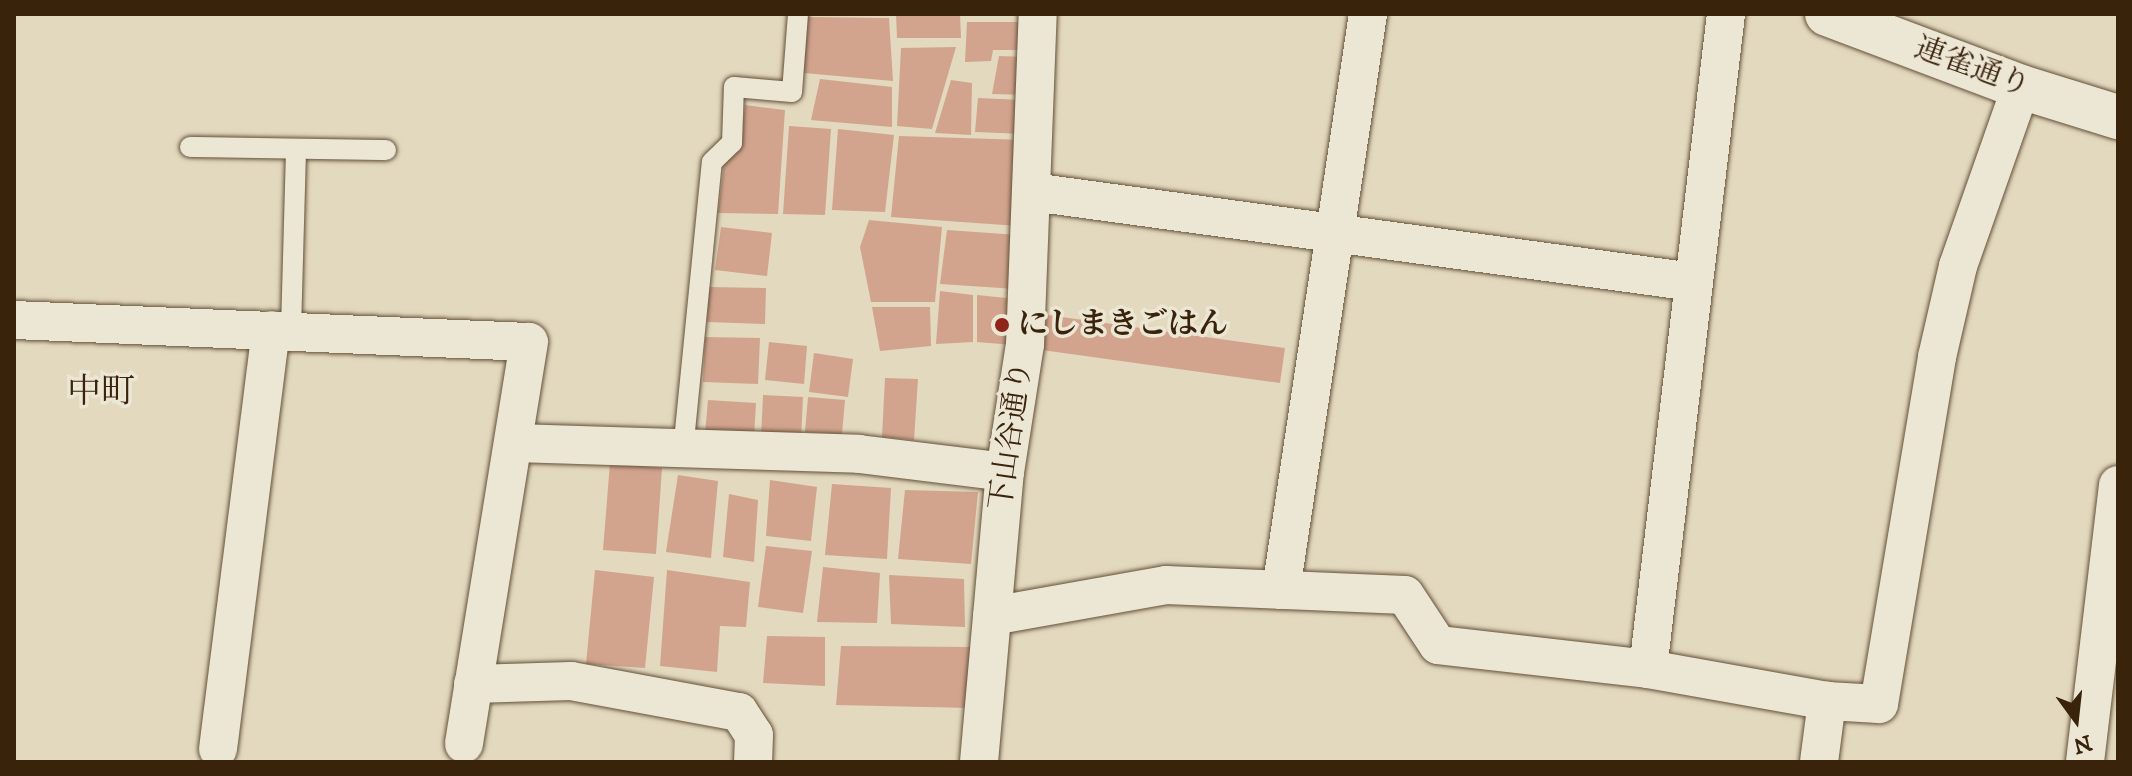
<!DOCTYPE html>
<html>
<head>
<meta charset="utf-8">
<style>
  body { margin:0 }
  #map { position:relative; width:2132px; height:776px; overflow:hidden; background:#e2d9be; font-family:"IM FELL DW Pica","Noto Serif JP",serif }
  div>[style] { position:absolute }
  [style*='--x'] { left:calc(var(--x)*1px); top:calc(var(--y)*1px); width:calc(var(--w)*1px); rotate:calc(var(--a)*1deg) }
  .building>* { inset:0; background:#d2a48d }
  .roads { filter:drop-shadow(0 0 2px #645038) drop-shadow(0 0 2px #645038) }
  .lane>* { height:20px; margin:-10px; padding:0 10px; transform-origin:10px; border-radius:10px; background:#ece6d5 }
  .street>* { height:38px; margin:-19px; padding:0 19px; transform-origin:19px; border-radius:19px; background:#ece6d5 }
  .secondary>* { height:44px; margin:-22px; padding:0 22px; transform-origin:22px; border-radius:22px; background:#ece6d5 }
  .dots>* { width:22px; height:22px; translate:-50% -50%; box-sizing:border-box; border:4px solid #ece6d5; border-radius:50% }
  span { translate:-50% -50%; white-space:nowrap; text-align:center; line-height:1.15; -webkit-text-stroke:7px #ece6d5; paint-order:stroke }
  .street-label { font-size:30px; color:#3a230b }
  .poi-label { font-size:30px; color:#3a230b; font-weight:700 }
  .left { translate:0 -50%; text-align:left }
  .quarter-label { font-size:34px; color:#3a230b }
  .frame { position:absolute; inset:0; border:16px solid #3a230b; pointer-events:none }
  .north { position:absolute; left:2036px; top:680px; width:80px; height:80px; -webkit-text-stroke:6px #ece6d5; paint-order:stroke; rotate:165deg; font-size:22px; font-weight:700; line-height:32px; text-align:center; color:#3a230b }
  .north::after { content:''; display:block; margin:auto; width:28px; height:36px; background:#3a230b; clip-path:polygon(50% 0,100% 100%,50% 72%,0 100%) }
</style>
</head>
<body>
<div id="map">
  <div class="building">
    <div style="clip-path:polygon(896px 14px,960px 14px,961px 38px,897px 38px)"></div>
    <div style="clip-path:polygon(806px 17px,889px 18px,893px 81px,804px 73px)"></div>
    <div style="clip-path:polygon(967px 22px,1028px 22px,1028px 50px,993px 50px,991px 61px,965px 62px)"></div>
    <div style="clip-path:polygon(956px 47px,932px 129px,897px 126px,901px 48px)"></div>
    <div style="clip-path:polygon(999px 56px,1028px 57px,1028px 95px,992px 94px)"></div>
    <div style="clip-path:polygon(820px 79px,892px 87px,892px 127px,811px 120px)"></div>
    <div style="clip-path:polygon(951px 80px,972px 83px,971px 135px,935px 133px)"></div>
    <div style="clip-path:polygon(978px 98px,1024px 100px,1024px 134px,975px 132px)"></div>
    <div style="clip-path:polygon(745px 105px,785px 110px,778px 214px,718px 213px,724px 164px,740px 149px)"></div>
    <div style="clip-path:polygon(789px 126px,831px 129px,825px 215px,783px 214px)"></div>
    <div style="clip-path:polygon(838px 129px,894px 135px,885px 212px,832px 210px)"></div>
    <div style="clip-path:polygon(899px 136px,1023px 140px,1019px 226px,891px 217px)"></div>
    <div style="clip-path:polygon(869px 220px,942px 227px,935px 302px,871px 302px,860px 247px)"></div>
    <div style="clip-path:polygon(721px 227px,772px 233px,767px 276px,715px 270px)"></div>
    <div style="clip-path:polygon(947px 230px,1019px 235px,1016px 289px,940px 284px)"></div>
    <div style="clip-path:polygon(709px 287px,766px 288px,765px 324px,707px 322px)"></div>
    <div style="clip-path:polygon(940px 291px,973px 295px,973px 342px,936px 344px)"></div>
    <div style="clip-path:polygon(977px 295px,1016px 299px,1014px 345px,977px 342px)"></div>
    <div style="clip-path:polygon(872px 307px,930px 307px,931px 346px,880px 351px)"></div>
    <div style="clip-path:polygon(1047px 315px,1285px 348px,1280px 383px,1042px 350px)"></div>
    <div style="clip-path:polygon(705px 337px,760px 338px,758px 384px,703px 382px)"></div>
    <div style="clip-path:polygon(769px 342px,807px 346px,804px 384px,765px 380px)"></div>
    <div style="clip-path:polygon(814px 353px,853px 359px,848px 397px,809px 392px)"></div>
    <div style="clip-path:polygon(885px 378px,918px 379px,914px 440px,882px 437px)"></div>
    <div style="clip-path:polygon(763px 395px,803px 397px,801px 440px,761px 438px)"></div>
    <div style="clip-path:polygon(808px 397px,845px 400px,842px 434px,805px 432px)"></div>
    <div style="clip-path:polygon(708px 400px,756px 403px,754px 437px,705px 434px)"></div>
    <div style="clip-path:polygon(610px 463px,662px 468px,656px 554px,603px 550px)"></div>
    <div style="clip-path:polygon(678px 475px,718px 481px,711px 558px,666px 552px)"></div>
    <div style="clip-path:polygon(770px 480px,817px 487px,811px 541px,766px 536px)"></div>
    <div style="clip-path:polygon(832px 484px,891px 488px,887px 559px,825px 555px)"></div>
    <div style="clip-path:polygon(905px 490px,978px 492px,971px 564px,898px 559px)"></div>
    <div style="clip-path:polygon(729px 494px,758px 500px,754px 562px,723px 557px)"></div>
    <div style="clip-path:polygon(766px 546px,812px 551px,803px 613px,758px 607px)"></div>
    <div style="clip-path:polygon(823px 567px,880px 573px,877px 623px,817px 622px)"></div>
    <div style="clip-path:polygon(595px 570px,654px 577px,645px 668px,586px 664px)"></div>
    <div style="clip-path:polygon(667px 570px,750px 582px,746px 627px,720px 626px,717px 672px,660px 666px)"></div>
    <div style="clip-path:polygon(889px 575px,964px 579px,965px 627px,891px 624px)"></div>
    <div style="clip-path:polygon(767px 636px,825px 637px,825px 686px,763px 683px)"></div>
    <div style="clip-path:polygon(841px 646px,972px 647px,971px 708px,836px 705px)"></div>
  </div>
  <div class="roads">
    <div class="lane">
      <div style="--x:190;--y:147;--w:196;--a:0.9"></div>
      <div style="--x:291;--y:330;--w:181;--a:-88.4"></div>
      <div style="--x:683;--y:451;--w:290;--a:-84.3"></div>
      <div style="--x:712;--y:162;--w:28;--a:-44"></div>
      <div style="--x:732;--y:143;--w:56;--a:-88"></div>
      <div style="--x:734;--y:87;--w:58;--a:4.9"></div>
      <div style="--x:792;--y:92;--w:78;--a:-85.6"></div>
    </div>
    <div class="street">
      <div style="--x:1032;--y:192;--w:667;--a:7.75"></div>
      <div style="--x:14;--y:320;--w:515;--a:2.45"></div>
      <div style="--x:529;--y:342;--w:407;--a:99.2"></div>
      <div style="--x:515;--y:443;--w:344;--a:1.8"></div>
      <div style="--x:859;--y:454;--w:147;--a:7"></div>
      <div style="--x:1281;--y:590;--w:583;--a:-81.41"></div>
      <div style="--x:992;--y:616;--w:177;--a:-10.1"></div>
      <div style="--x:1166;--y:585;--w:239;--a:2.4"></div>
      <div style="--x:1405;--y:595;--w:60;--a:56.6"></div>
      <div style="--x:1438;--y:645;--w:211;--a:6.5"></div>
      <div style="--x:1648;--y:669;--w:182;--a:10.1"></div>
      <div style="--x:1648;--y:669;--w:660;--a:-83.21"></div>
      <div style="--x:473;--y:684;--w:98;--a:-1.8"></div>
      <div style="--x:571;--y:681;--w:171;--a:10.5"></div>
      <div style="--x:739;--y:712;--w:27;--a:57"></div>
      <div style="--x:754;--y:735;--w:27;--a:92"></div>
      <div style="--x:218;--y:749;--w:422;--a:-82.8"></div>
      <div style="--x:979;--y:762;--w:291;--a:-84.9"></div>
      <div style="--x:1005;--y:472;--w:129;--a:-81.1"></div>
      <div style="--x:1025;--y:345;--w:331;--a:-87.8"></div>
      <div style="--x:1819;--y:762;--w:62;--a:-82.5"></div>
      <div style="--x:1827;--y:701;--w:52;--a:3.3"></div>
      <div style="--x:1879;--y:704;--w:352;--a:-80.5"></div>
      <div style="--x:1937;--y:357;--w:93;--a:-77"></div>
      <div style="--x:1958;--y:266;--w:190;--a:-70.6"></div>
      <div style="--x:2085;--y:762;--w:279;--a:-83.2"></div>
    </div>
    <div class="secondary">
      <div style="--x:1827;--y:14;--w:207;--a:20.6"></div>
      <div style="--x:2021;--y:87;--w:102;--a:17.2"></div>
    </div>
  </div>
  <div class="dots">
    <div style="left:1002px;top:325px;background:#8f2418"></div>
  </div>
  <div class="street-label">
    <span style="left:1972px;top:68px;rotate:20deg">連雀通り</span>
    <span style="left:1012px;top:436px;rotate:-82deg">下山谷通り</span>
  </div>
  <div class="poi-label">
    <span class="left" style="left:1018px;top:325px">にしまきごはん</span>
  </div>
  <div class="quarter-label">
    <span style="left:101px;top:393px">中町</span>
  </div>
  <div class="frame"></div>
  <div class="north">N</div>
</div>
</body>
</html>
